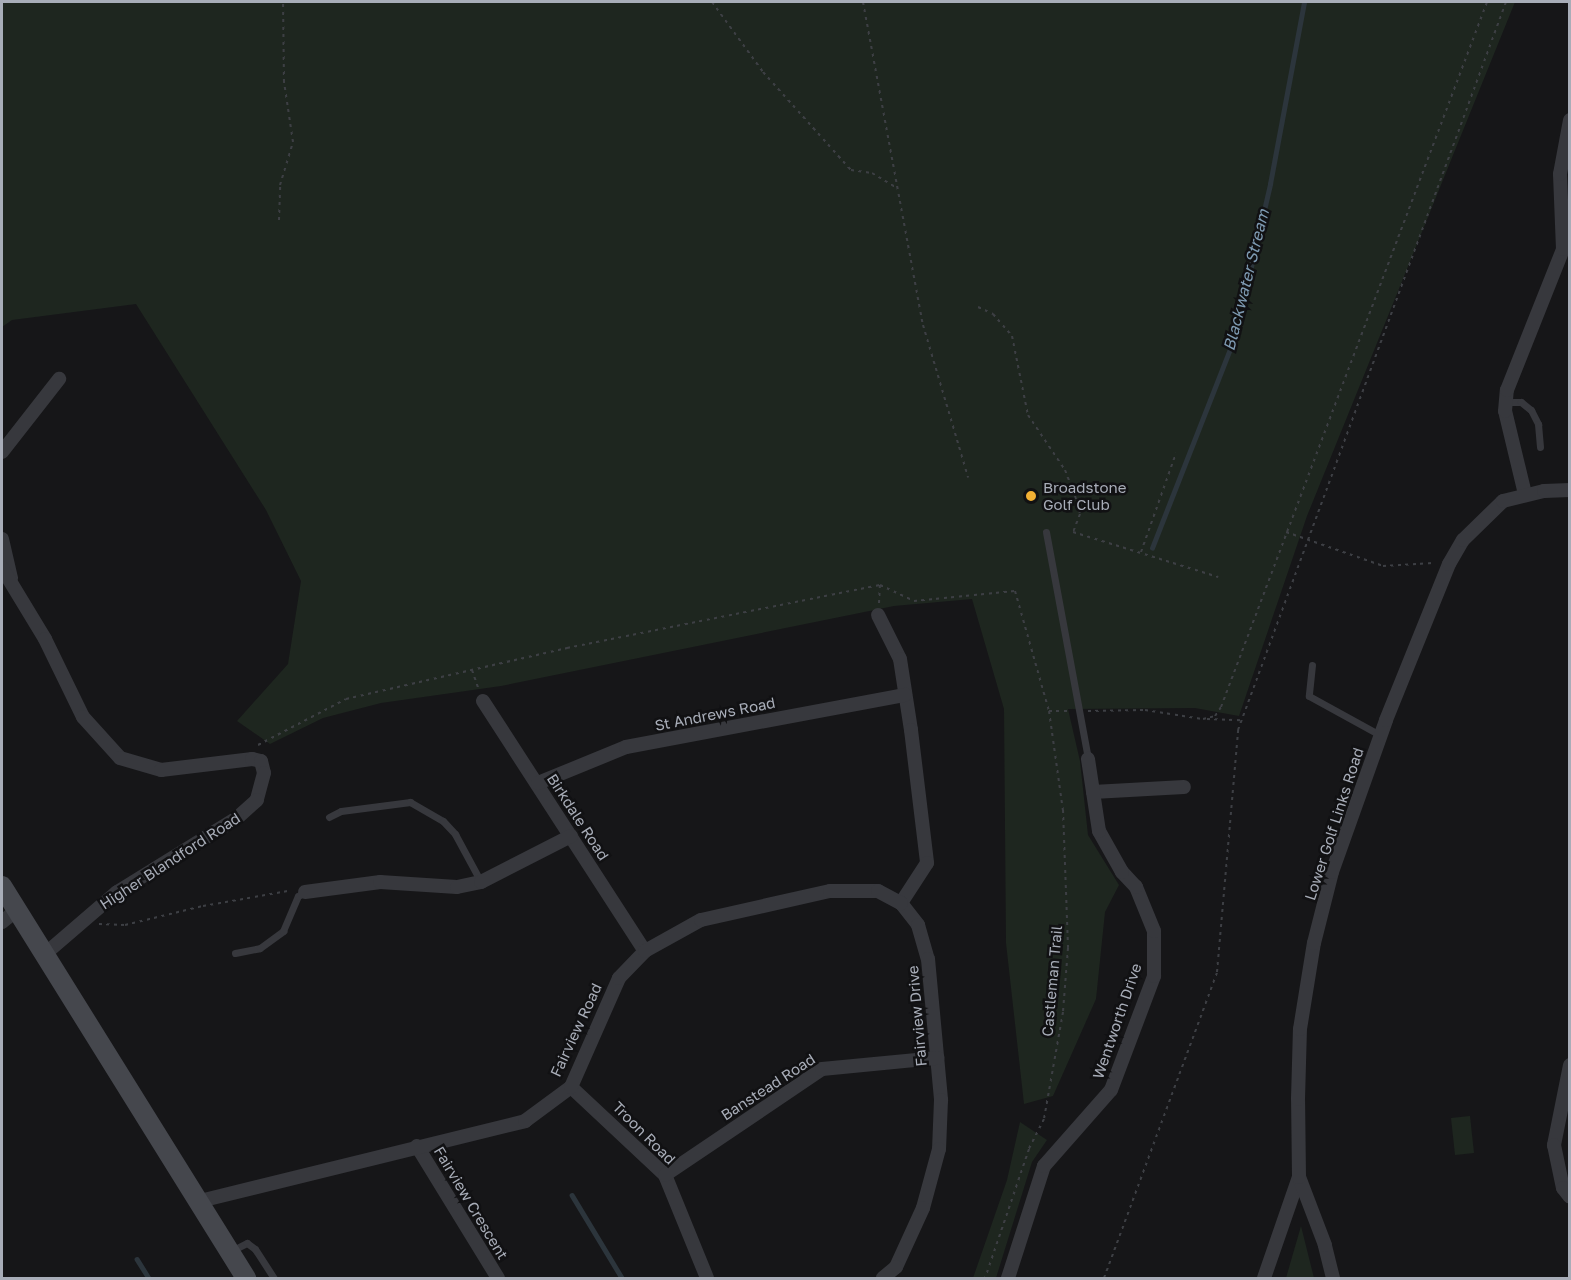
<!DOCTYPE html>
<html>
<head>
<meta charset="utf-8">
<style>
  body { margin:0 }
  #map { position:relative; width:1571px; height:1280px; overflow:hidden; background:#161618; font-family:"Golos Text",sans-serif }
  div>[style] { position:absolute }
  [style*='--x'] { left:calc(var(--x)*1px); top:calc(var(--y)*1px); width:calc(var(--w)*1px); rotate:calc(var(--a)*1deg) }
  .green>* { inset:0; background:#1e261f }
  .stream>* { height:4.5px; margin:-2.25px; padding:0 2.25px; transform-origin:2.25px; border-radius:2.25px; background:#2c353c }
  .path>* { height:2px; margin-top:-1px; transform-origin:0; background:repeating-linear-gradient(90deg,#3d3f44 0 3px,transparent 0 7.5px) }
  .service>* { height:7px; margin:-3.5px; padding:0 3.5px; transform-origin:3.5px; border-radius:3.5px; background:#37383d }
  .minor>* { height:14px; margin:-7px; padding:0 7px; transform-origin:7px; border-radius:7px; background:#37383d }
  .secondary>* { height:20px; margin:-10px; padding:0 10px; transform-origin:10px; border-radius:10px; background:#45474d }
  .dots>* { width:16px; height:16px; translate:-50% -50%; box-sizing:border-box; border:3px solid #111113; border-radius:50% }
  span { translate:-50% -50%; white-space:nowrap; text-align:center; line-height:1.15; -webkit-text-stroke:5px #111113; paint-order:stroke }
  .poi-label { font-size:15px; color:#a8adb8 }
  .left { translate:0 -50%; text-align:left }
  .street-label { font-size:15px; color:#a8adb8 }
  .water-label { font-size:16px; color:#7f9bb3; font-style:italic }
  .frame { position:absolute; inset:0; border:3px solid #a8adb8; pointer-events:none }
</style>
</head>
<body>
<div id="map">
  <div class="green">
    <div style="clip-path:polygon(2px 2px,1515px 2px,1307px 516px,1239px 716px,1195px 708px,1068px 709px,1080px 761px,1088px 835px,1119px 885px,1105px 912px,1096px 999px,1053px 1096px,1024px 1104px,1006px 943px,1004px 709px,972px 599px,894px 606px,501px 686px,381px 703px,323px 718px,270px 744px,237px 721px,288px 664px,301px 581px,266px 510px,136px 304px,12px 320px,2px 327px)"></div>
    <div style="clip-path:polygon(1470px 1116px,1474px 1153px,1455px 1155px,1451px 1118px)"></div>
    <div style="clip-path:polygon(1020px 1122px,1047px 1140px,1032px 1162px,996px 1278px,973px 1278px,1007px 1180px)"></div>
    <div style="clip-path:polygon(1301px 1226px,1314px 1278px,1286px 1278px)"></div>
  </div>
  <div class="stream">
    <div style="--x:1152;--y:548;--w:228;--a:-68.6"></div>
    <div style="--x:1235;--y:336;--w:156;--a:-77"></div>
    <div style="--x:1270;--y:184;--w:185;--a:-79.4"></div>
    <div style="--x:572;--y:1195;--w:97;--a:58.9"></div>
    <div style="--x:137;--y:1259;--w:22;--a:58"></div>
  </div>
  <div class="path">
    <div style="--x:712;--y:2;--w:87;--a:53.9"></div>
    <div style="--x:763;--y:72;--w:132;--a:48.1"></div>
    <div style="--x:851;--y:170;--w:21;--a:8"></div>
    <div style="--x:872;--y:173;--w:27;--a:31"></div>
    <div style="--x:863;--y:2;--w:329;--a:79.5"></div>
    <div style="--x:923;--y:325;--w:159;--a:73.5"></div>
    <div style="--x:279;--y:220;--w:35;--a:-88"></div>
    <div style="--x:280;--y:185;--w:45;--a:-73.2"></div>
    <div style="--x:293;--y:142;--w:61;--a:-98.5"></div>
    <div style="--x:284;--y:82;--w:80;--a:-90.7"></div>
    <div style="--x:978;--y:307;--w:17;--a:25"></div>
    <div style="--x:993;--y:314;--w:29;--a:49"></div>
    <div style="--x:1012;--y:336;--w:81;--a:78.6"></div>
    <div style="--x:1028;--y:415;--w:66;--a:56.1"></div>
    <div style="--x:1065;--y:470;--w:28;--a:69"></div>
    <div style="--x:1075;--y:496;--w:19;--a:74"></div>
    <div style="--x:1080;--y:514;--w:19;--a:111"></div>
    <div style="--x:1073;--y:532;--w:152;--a:17.2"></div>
    <div style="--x:1286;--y:532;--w:103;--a:19.3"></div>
    <div style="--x:1383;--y:566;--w:50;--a:-3.4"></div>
    <div style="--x:1141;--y:552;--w:105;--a:-70.5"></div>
    <div style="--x:879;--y:603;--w:18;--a:-87"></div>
    <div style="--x:472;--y:670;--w:21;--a:71"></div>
    <div style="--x:1049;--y:711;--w:18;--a:0"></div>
    <div style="--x:1088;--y:711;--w:57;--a:-1"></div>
    <div style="--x:1145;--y:710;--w:58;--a:9"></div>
    <div style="--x:1203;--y:719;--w:12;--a:-14"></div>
    <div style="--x:1215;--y:716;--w:11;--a:-56"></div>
    <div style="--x:1221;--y:707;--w:754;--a:-69.33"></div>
    <div style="--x:1207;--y:719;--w:34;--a:2"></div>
    <div style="--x:258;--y:745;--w:99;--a:-27.6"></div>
    <div style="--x:346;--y:699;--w:227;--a:-13"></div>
    <div style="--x:567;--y:648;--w:319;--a:-11.4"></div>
    <div style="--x:880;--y:585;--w:38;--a:25"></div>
    <div style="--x:914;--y:601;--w:101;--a:-5.7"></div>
    <div style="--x:1015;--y:591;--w:125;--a:74.2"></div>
    <div style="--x:1049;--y:711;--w:100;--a:82"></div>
    <div style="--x:1063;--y:810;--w:138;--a:87.9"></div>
    <div style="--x:1068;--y:948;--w:64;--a:94.5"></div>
    <div style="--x:1063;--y:1012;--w:109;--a:100.1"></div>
    <div style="--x:1044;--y:1119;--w:34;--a:117"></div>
    <div style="--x:1029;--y:1149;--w:136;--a:108.8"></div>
    <div style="--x:99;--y:924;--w:26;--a:2"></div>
    <div style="--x:125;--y:925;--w:80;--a:-13.7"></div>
    <div style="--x:203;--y:906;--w:86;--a:-10"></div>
    <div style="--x:1104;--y:1278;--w:326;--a:-69.7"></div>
    <div style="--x:1217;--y:972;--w:243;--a:-85"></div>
    <div style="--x:1238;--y:730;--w:776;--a:-69.79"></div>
  </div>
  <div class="service">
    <div style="--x:1506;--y:402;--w:15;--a:0"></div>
    <div style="--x:1521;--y:402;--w:13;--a:39"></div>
    <div style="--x:1531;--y:410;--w:16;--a:63"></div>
    <div style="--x:1538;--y:424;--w:23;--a:85"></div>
    <div style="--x:1046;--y:532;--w:231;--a:79.5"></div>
    <div style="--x:1312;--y:665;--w:31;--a:96"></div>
    <div style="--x:1309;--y:696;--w:81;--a:28.8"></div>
    <div style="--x:329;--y:817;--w:13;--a:-27"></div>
    <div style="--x:341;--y:811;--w:70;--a:-7.4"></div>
    <div style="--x:410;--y:802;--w:38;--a:30"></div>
    <div style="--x:443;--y:821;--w:18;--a:47"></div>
    <div style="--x:455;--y:834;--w:55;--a:61.6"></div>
    <div style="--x:235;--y:953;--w:25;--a:-11"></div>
    <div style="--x:260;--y:948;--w:29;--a:-36"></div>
    <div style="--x:283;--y:931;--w:38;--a:-67"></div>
    <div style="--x:298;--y:896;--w:8;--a:-30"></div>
    <div style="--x:231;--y:1251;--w:18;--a:-27"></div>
    <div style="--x:247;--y:1243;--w:10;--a:37"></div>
    <div style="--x:255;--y:1249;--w:35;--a:57"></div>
  </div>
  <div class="minor">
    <div style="--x:2;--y:452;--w:93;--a:-52"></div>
    <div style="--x:1525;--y:494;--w:85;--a:-103.5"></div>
    <div style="--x:1505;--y:411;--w:21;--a:-85"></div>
    <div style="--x:1507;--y:390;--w:152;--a:-68.3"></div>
    <div style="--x:1563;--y:249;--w:75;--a:-92.3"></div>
    <div style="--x:1560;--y:174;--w:55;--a:-79.5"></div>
    <div style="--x:2;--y:539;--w:40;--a:77"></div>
    <div style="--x:2;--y:568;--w:83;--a:58.8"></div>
    <div style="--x:45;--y:639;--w:87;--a:64"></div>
    <div style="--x:83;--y:717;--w:55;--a:47.9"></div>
    <div style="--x:120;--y:758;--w:43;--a:16.3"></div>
    <div style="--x:161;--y:770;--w:92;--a:-6.9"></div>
    <div style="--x:252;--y:759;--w:9;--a:13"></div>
    <div style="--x:261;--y:761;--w:12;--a:76"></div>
    <div style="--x:264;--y:773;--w:28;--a:105"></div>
    <div style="--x:257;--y:800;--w:27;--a:138"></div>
    <div style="--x:237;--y:818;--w:141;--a:148.3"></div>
    <div style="--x:117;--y:892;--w:95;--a:139.3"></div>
    <div style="--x:878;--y:615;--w:49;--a:63.4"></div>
    <div style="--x:900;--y:659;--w:72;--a:81.2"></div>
    <div style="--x:911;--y:730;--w:134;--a:83.1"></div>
    <div style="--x:927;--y:863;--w:48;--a:123"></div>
    <div style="--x:901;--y:903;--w:28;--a:52"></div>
    <div style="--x:918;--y:925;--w:35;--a:74"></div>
    <div style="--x:928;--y:959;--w:142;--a:84.7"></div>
    <div style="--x:941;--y:1100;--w:49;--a:92.3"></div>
    <div style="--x:939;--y:1149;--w:61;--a:105.2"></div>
    <div style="--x:923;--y:1208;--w:65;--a:114.6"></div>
    <div style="--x:896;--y:1267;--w:17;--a:140"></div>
    <div style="--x:483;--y:701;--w:298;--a:57.1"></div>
    <div style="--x:538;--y:783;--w:95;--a:-22.2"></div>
    <div style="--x:626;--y:747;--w:284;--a:-10.6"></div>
    <div style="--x:1093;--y:792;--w:91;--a:-3.1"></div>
    <div style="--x:305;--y:892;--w:76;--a:-7.6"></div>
    <div style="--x:380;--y:882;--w:77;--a:3.7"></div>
    <div style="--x:457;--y:887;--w:25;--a:-12"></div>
    <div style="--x:481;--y:882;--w:101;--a:-27.1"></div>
    <div style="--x:2;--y:922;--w:19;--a:-39"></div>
    <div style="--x:1570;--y:1065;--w:82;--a:101.3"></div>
    <div style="--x:1554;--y:1145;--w:44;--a:78.2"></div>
    <div style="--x:1563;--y:1188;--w:11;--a:52"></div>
    <div style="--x:571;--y:1087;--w:129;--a:43.1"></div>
    <div style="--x:665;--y:1175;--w:111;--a:67.8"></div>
    <div style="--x:417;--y:1146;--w:155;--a:58.5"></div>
    <div style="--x:665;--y:1175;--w:189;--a:-34"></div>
    <div style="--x:822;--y:1069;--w:116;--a:-5.5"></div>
    <div style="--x:200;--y:1201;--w:335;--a:-13.8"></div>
    <div style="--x:525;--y:1121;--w:57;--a:-36.5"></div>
    <div style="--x:571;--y:1087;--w:119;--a:-66.2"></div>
    <div style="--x:619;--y:978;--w:37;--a:-46"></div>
    <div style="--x:645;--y:951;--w:64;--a:-29"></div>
    <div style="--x:701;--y:920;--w:132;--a:-12.7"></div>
    <div style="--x:830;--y:891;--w:48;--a:0"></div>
    <div style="--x:878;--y:891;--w:26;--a:28"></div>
    <div style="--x:1008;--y:1278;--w:118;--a:-72.2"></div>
    <div style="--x:1044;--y:1166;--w:101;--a:-48.6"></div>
    <div style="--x:1111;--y:1090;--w:122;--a:-69.3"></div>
    <div style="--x:1154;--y:976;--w:45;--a:-90"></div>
    <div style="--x:1154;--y:931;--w:48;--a:-112.2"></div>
    <div style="--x:1136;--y:887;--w:21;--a:-133"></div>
    <div style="--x:1122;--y:872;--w:47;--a:-119.3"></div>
    <div style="--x:1099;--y:831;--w:73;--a:-98.7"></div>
    <div style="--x:1264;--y:1278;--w:107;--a:-70.9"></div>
    <div style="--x:1333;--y:1278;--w:34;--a:-104"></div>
    <div style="--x:1325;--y:1245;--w:73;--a:-110.9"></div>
    <div style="--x:1299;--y:1177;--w:78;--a:-90.7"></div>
    <div style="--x:1298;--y:1099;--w:70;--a:-88.4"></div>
    <div style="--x:1300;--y:1029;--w:87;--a:-80.8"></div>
    <div style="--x:1314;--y:943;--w:73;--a:-75.8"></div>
    <div style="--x:1332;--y:872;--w:161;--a:-70.4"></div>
    <div style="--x:1386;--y:720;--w:168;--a:-68"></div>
    <div style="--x:1449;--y:564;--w:28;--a:-60"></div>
    <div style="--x:1463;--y:540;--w:56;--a:-44.3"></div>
    <div style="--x:1503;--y:501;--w:42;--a:-13.7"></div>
    <div style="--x:1544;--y:491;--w:26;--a:-2"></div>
  </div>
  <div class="secondary">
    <div style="--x:2;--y:886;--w:462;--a:58.1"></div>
  </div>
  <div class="dots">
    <div style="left:1031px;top:496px;background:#f2b134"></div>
  </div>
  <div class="poi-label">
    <span class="left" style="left:1043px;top:496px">Broadstone<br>Golf Club</span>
  </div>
  <div class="street-label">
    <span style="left:715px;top:714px;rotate:-11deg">St Andrews Road</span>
    <span style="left:578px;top:817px;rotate:57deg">Birkdale Road</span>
    <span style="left:1334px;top:824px;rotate:-72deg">Lower Golf Links Road</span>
    <span style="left:170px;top:861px;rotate:-33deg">Higher Blandford Road</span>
    <span style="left:1052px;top:981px;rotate:-85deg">Castleman Trail</span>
    <span style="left:917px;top:1016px;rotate:-95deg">Fairview Drive</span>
    <span style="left:1117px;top:1021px;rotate:-71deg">Wentworth Drive</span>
    <span style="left:576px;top:1030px;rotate:-65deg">Fairview Road</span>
    <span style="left:768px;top:1087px;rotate:-33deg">Banstead Road</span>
    <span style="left:644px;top:1133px;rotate:45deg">Troon Road</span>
    <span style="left:471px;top:1203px;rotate:59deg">Fairview Crescent</span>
  </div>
  <div class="water-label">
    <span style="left:1246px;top:280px;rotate:-76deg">Blackwater Stream</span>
  </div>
  <div class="frame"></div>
</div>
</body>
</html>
